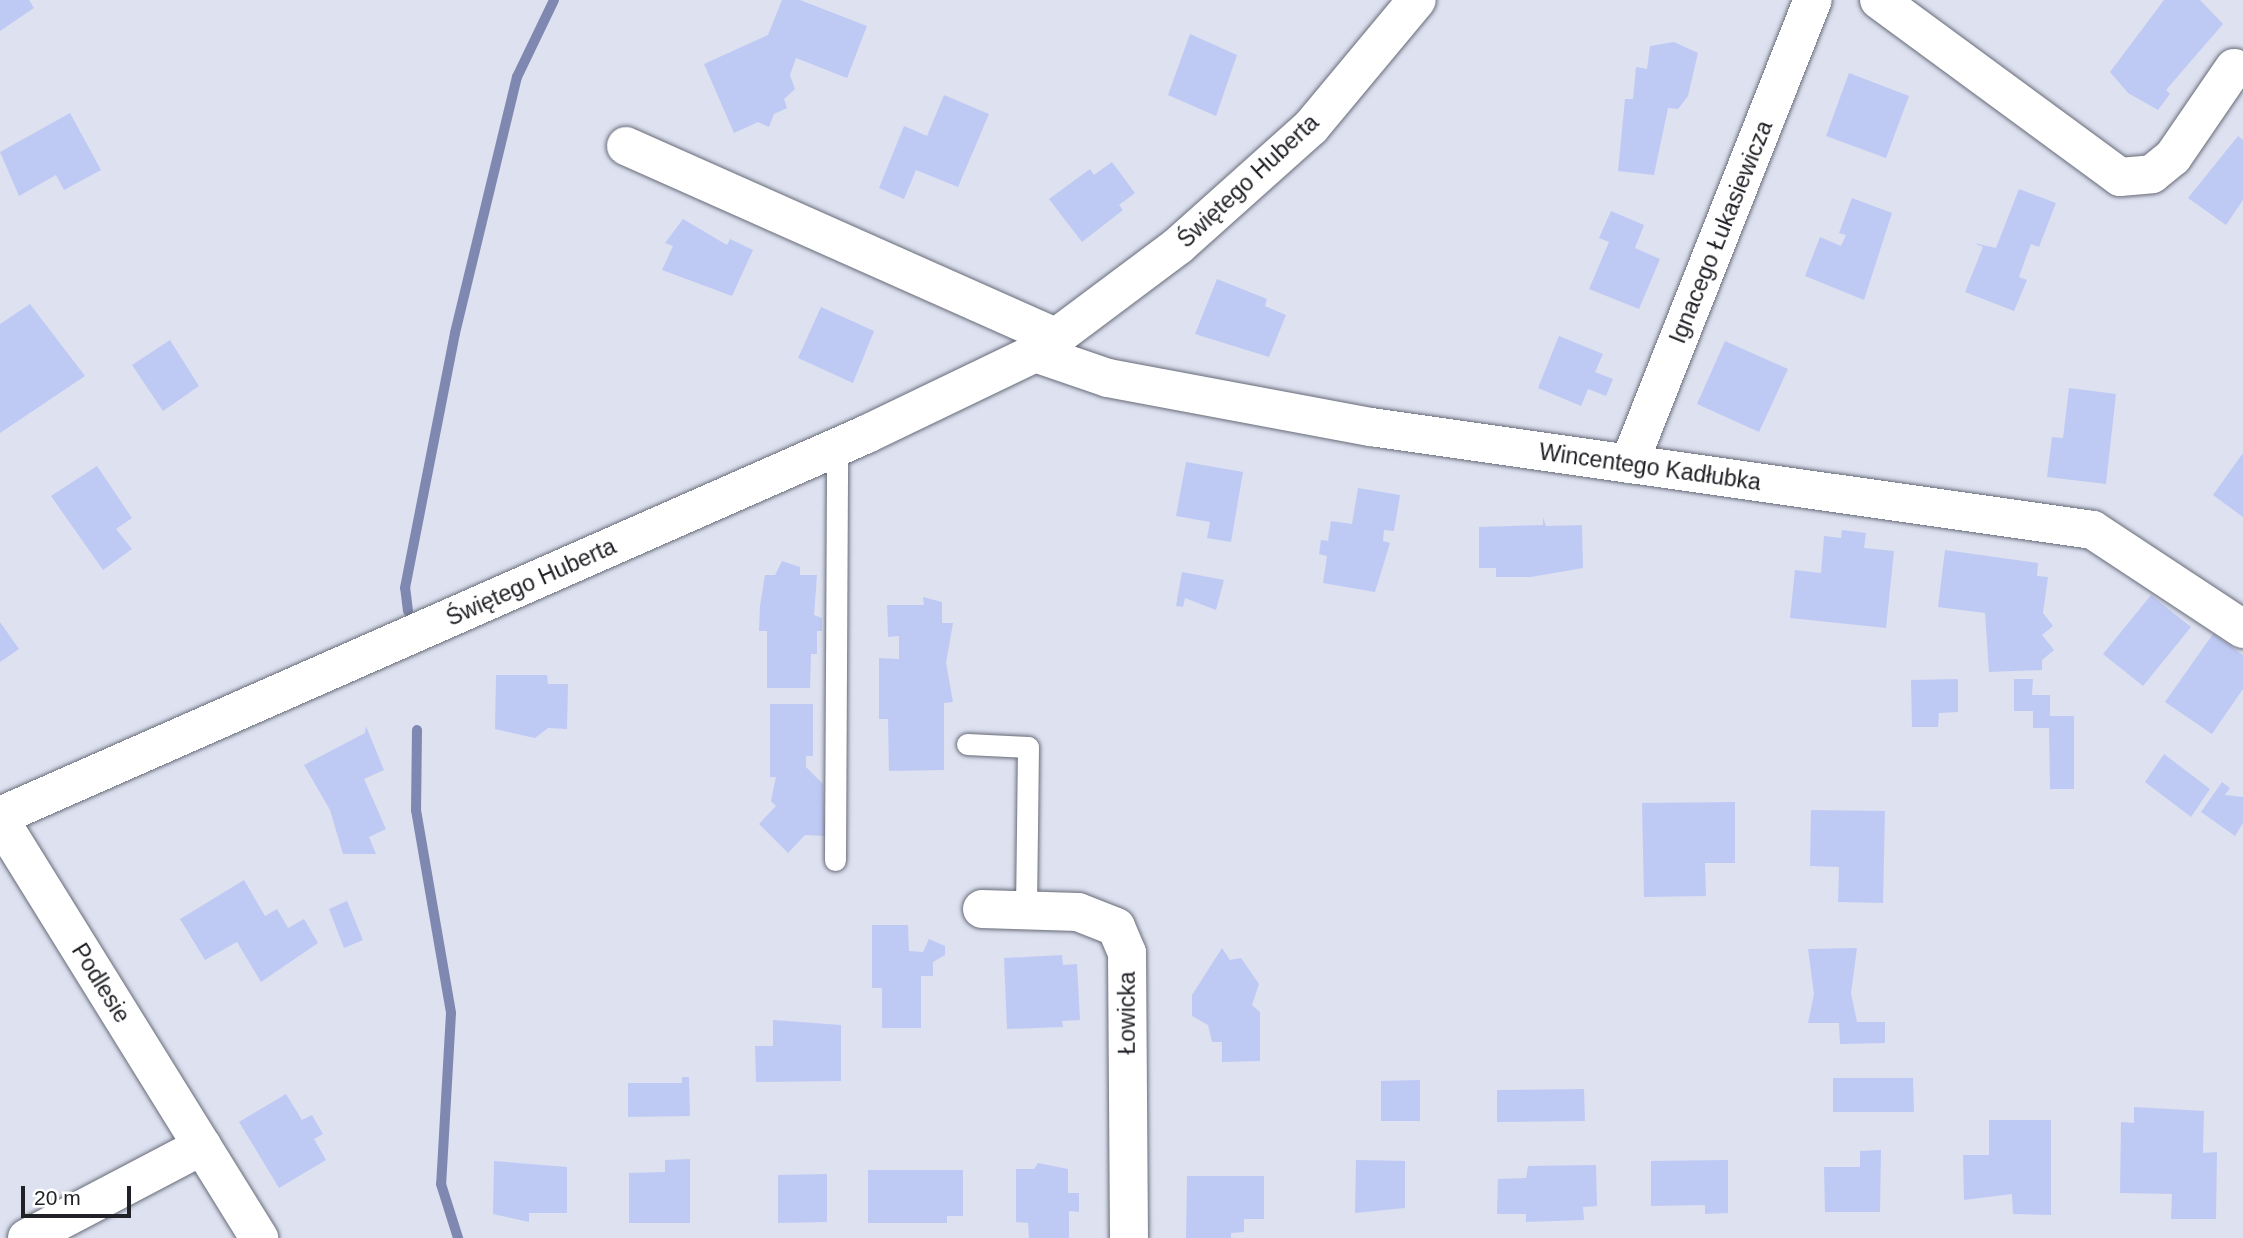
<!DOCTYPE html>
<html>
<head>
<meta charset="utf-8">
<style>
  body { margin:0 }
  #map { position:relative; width:2243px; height:1238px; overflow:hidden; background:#dde1f0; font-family:Arial,sans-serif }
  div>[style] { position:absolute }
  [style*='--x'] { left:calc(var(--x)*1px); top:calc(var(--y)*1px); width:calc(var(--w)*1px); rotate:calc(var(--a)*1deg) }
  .stream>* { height:10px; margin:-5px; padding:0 5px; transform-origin:5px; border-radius:5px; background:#7f88b0 }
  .building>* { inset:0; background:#bfcaf4 }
  .roads { filter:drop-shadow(0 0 2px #676b78) drop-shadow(0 0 2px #676b78) }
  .lane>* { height:21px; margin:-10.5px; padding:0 10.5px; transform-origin:10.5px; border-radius:10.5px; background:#fff }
  .street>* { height:38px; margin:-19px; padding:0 19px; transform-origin:19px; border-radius:19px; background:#fff }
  span { translate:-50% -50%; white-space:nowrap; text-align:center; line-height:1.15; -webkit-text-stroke:5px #fff; paint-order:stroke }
  .street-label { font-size:23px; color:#202126 }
  .scale { position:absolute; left:21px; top:1186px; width:110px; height:32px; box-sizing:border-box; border:4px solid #202126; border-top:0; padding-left:9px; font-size:21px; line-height:24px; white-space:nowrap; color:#202126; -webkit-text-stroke:5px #fff; paint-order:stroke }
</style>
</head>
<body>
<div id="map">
  <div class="stream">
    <div style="--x:408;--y:611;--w:23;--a:-97"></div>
    <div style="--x:405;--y:588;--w:260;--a:-78.9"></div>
    <div style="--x:455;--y:333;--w:263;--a:-76.4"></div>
    <div style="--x:517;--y:77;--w:85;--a:-64.3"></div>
    <div style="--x:417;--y:730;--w:80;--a:90.7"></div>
    <div style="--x:416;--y:810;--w:206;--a:80.2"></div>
    <div style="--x:451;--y:1013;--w:171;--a:93.3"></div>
    <div style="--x:441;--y:1184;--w:57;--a:72.5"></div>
  </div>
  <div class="building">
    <div style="clip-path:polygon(0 0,29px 0,34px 8px,0 31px)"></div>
    <div style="clip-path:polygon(782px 0,800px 0,867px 26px,847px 78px,796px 58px,790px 75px,795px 89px,784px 99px,787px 108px,774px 114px,769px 127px,758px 122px,734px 133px,704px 64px,768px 35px)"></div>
    <div style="clip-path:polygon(2164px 0,2200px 0,2223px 24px,2166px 90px,2170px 94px,2158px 110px,2128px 93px,2110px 72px)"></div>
    <div style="clip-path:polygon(1190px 34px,1237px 55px,1216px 116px,1168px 95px)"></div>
    <div style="clip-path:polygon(1674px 42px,1698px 53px,1688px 96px,1678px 109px,1668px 108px,1654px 175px,1618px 171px,1625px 99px,1633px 99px,1636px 67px,1647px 69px,1650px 46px)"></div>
    <div style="clip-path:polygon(1849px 73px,1909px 96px,1886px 158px,1826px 136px)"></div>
    <div style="clip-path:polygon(944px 95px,989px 114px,958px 187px,916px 170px,904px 199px,879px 188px,904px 126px,927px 136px)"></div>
    <div style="clip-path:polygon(70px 113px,101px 170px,64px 190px,56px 175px,19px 196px,0 152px)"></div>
    <div style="clip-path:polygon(2238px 136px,2243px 140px,2243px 200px,2226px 225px,2188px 198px)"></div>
    <div style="clip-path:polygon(1112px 162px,1135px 193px,1119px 205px,1123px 210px,1082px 242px,1049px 199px,1090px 169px,1094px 175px)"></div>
    <div style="clip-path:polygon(2019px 189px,2056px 203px,2039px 247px,2031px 244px,2025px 260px,2019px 277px,2027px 280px,2014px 311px,1965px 292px,1983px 247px,1974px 243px,1996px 248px)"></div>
    <div style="clip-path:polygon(1852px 198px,1892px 213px,1864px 300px,1805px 276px,1820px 237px,1841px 246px,1846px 235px,1839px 233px)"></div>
    <div style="clip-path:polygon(1611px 211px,1644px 225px,1635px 248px,1660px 259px,1639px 309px,1589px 289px,1609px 242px,1599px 238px)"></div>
    <div style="clip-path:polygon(683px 219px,727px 245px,730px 239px,753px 250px,732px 296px,662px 270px,673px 246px,665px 243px)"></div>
    <div style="clip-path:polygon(1217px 279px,1267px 299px,1265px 306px,1286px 315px,1269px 357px,1195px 334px)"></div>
    <div style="clip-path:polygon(30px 304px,85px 376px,0 433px,0 324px)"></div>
    <div style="clip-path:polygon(821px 307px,874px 331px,853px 383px,798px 358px)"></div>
    <div style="clip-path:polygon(1559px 336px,1603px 354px,1595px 372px,1613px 379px,1606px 396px,1588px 389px,1581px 406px,1538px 388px)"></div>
    <div style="clip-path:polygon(170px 340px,199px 386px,163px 411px,132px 365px)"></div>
    <div style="clip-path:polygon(1725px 341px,1788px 369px,1759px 432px,1697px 404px)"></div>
    <div style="clip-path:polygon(2069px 388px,2116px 394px,2106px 484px,2047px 477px,2052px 437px,2063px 438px)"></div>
    <div style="clip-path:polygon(2243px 453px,2243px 517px,2213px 495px)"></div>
    <div style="clip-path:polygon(1186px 462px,1243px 472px,1231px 542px,1207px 538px,1210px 522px,1176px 516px)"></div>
    <div style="clip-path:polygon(97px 466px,132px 518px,116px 529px,132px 549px,103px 570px,51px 496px)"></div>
    <div style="clip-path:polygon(1358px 488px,1400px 495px,1394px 531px,1384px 530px,1383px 541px,1390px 543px,1375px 592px,1323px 583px,1327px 556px,1319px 554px,1321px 540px,1328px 541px,1331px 521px,1352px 524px)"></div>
    <div style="clip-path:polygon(1543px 517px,1546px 526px,1582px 525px,1583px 568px,1531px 577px,1496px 577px,1496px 568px,1479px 568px,1479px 527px,1543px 525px)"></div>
    <div style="clip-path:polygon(1842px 530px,1866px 533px,1864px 548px,1894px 551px,1886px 628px,1790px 618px,1795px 570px,1821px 573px,1824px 536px,1841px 538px)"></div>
    <div style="clip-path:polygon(1945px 550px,2038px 563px,2037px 576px,2048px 577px,2043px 613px,2053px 626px,2042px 635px,2054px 650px,2042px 660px,2042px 670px,1989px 672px,1985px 613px,1938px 607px)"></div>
    <div style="clip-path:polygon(782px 561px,800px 567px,800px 575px,817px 575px,814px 615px,822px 618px,822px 631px,817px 631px,817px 654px,811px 654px,810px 688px,767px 688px,767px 631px,759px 631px,760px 606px,765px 575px,775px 575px)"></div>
    <div style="clip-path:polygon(1182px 572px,1224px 580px,1216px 610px,1185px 598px,1183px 607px,1176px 606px)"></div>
    <div style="clip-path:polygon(2151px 595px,2191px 627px,2143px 686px,2103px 654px)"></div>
    <div style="clip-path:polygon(923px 597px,942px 602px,942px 623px,953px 623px,946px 663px,953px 702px,944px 703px,944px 770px,889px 771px,888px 719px,879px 719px,879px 658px,899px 659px,899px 636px,888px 637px,887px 605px,924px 605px)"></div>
    <div style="clip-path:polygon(0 622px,19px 649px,0 662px)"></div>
    <div style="clip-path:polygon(2213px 634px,2243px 655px,2243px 689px,2212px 734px,2165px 702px)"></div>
    <div style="clip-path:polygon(496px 675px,547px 675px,548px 684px,568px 684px,567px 729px,548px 728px,535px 738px,495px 729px)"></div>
    <div style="clip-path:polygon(1958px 679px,1958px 712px,1939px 713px,1938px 727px,1912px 727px,1911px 680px)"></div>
    <div style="clip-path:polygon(2014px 679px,2033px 679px,2032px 695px,2050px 695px,2050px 716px,2074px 716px,2074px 789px,2050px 789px,2049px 728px,2033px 728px,2033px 711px,2014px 711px)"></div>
    <div style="clip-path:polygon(770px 704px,813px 704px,813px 756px,806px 756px,806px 767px,823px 784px,825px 836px,805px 835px,788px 853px,759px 824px,776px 806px,771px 801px,776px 777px,770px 777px)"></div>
    <div style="clip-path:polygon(366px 726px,384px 770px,364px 779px,386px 829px,369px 837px,376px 854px,343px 854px,330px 810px,304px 765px,365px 733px)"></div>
    <div style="clip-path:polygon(2164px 754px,2210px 789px,2191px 817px,2145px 782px)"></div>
    <div style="clip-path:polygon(2222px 782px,2230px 788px,2225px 795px,2243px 797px,2243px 823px,2235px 836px,2201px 812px)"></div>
    <div style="clip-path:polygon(1735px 802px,1735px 863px,1705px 863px,1706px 896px,1644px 897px,1642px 803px)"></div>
    <div style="clip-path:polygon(1811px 810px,1885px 811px,1883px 903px,1838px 902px,1839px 867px,1810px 866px)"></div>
    <div style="clip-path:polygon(244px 880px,265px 916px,277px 909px,288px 928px,304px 919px,318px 943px,261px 982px,237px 942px,205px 960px,180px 919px)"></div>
    <div style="clip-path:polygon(347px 901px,363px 940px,344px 948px,329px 909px)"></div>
    <div style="clip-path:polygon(872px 925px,908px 925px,909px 951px,923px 952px,929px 939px,945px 946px,945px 955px,933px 962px,933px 976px,921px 976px,921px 1028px,882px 1028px,882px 988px,872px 988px)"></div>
    <div style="clip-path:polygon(1222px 948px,1230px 960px,1241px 958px,1259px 984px,1252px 1005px,1260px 1012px,1260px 1061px,1222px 1062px,1222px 1042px,1212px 1042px,1208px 1025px,1192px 1016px,1192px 995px)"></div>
    <div style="clip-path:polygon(1857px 948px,1851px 993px,1857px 1022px,1885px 1022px,1885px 1043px,1840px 1044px,1839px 1023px,1808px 1023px,1814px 994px,1808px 949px)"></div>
    <div style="clip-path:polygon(1062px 955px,1063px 965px,1077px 964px,1080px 1020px,1062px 1021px,1063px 1027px,1007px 1029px,1004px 958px)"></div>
    <div style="clip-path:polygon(773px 1020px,841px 1025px,841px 1081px,756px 1082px,755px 1046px,773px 1046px)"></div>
    <div style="clip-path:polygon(682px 1077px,689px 1077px,690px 1116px,628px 1117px,628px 1083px,682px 1083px)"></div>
    <div style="clip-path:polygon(1833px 1078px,1913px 1078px,1914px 1112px,1833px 1112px)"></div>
    <div style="clip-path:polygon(1420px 1080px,1420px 1121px,1381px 1121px,1381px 1081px)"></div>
    <div style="clip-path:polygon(1584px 1089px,1585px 1121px,1497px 1122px,1497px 1090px)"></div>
    <div style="clip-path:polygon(286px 1094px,302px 1120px,312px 1115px,323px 1134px,314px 1139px,326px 1160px,279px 1188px,239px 1122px)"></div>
    <div style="clip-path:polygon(2134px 1107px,2204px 1111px,2203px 1153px,2217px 1152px,2216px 1219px,2171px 1219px,2172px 1194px,2120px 1193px,2121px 1122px,2134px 1123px)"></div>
    <div style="clip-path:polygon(1989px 1120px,2051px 1120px,2051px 1215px,2013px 1214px,2012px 1194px,1964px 1200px,1963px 1155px,1989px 1155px)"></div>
    <div style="clip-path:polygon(1881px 1150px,1880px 1212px,1825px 1212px,1824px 1167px,1860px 1167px,1860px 1151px)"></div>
    <div style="clip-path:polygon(690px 1159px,690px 1223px,629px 1223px,629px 1173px,665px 1172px,665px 1160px)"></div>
    <div style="clip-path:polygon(1356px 1160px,1405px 1161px,1405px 1208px,1355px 1213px)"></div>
    <div style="clip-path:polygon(1728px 1160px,1728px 1213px,1705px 1214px,1705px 1205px,1651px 1206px,1651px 1161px)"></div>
    <div style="clip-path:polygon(494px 1161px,567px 1167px,567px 1213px,529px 1213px,529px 1222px,493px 1214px)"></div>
    <div style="clip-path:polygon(1038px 1163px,1068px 1169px,1068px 1193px,1079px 1193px,1079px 1212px,1069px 1211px,1069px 1238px,1029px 1238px,1028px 1223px,1016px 1222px,1016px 1169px,1034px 1169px)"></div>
    <div style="clip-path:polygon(1596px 1165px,1597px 1206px,1583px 1207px,1584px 1220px,1526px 1222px,1526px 1214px,1497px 1214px,1498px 1179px,1526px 1178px,1528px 1166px)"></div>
    <div style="clip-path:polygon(868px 1170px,963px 1170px,963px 1216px,947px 1216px,947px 1223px,868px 1223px)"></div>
    <div style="clip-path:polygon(827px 1174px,827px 1222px,778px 1223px,778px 1175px)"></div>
    <div style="clip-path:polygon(1187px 1176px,1264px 1176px,1264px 1219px,1244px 1219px,1244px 1232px,1231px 1233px,1231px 1238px,1186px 1238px)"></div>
  </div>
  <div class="roads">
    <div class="lane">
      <div style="--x:967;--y:744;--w:61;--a:2.8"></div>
      <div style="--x:1028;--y:747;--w:163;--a:90.7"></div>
      <div style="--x:835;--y:860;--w:412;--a:-89.7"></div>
    </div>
    <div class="street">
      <div style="--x:1879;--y:0;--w:299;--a:36.3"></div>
      <div style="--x:2120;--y:177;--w:32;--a:-5"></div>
      <div style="--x:2152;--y:174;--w:27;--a:-39"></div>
      <div style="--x:2173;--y:157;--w:108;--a:-55.6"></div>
      <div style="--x:626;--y:146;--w:472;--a:24"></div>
      <div style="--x:1035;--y:353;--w:77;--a:18.9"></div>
      <div style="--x:1108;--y:378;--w:268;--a:10.6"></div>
      <div style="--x:1371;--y:427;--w:729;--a:8.12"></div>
      <div style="--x:2093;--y:530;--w:180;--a:33.4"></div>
      <div style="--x:1629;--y:464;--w:499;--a:-68.4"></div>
      <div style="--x:0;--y:816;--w:947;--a:-23.78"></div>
      <div style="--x:867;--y:434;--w:187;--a:-25.7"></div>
      <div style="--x:1035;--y:353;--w:179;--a:-36.8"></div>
      <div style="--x:1178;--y:246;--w:178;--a:-41.8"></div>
      <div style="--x:1311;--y:127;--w:165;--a:-50.2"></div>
      <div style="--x:0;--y:820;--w:492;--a:58.2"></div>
      <div style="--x:982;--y:909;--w:96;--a:1.8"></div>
      <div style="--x:1078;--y:912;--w:41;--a:21.5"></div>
      <div style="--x:1116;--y:927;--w:28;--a:67"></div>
      <div style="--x:1127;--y:953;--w:285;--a:89.6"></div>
      <div style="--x:27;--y:1238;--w:198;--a:-27.7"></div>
    </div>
  </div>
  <div class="street-label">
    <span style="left:1248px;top:181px;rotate:-43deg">Świętego Huberta</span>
    <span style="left:1721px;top:232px;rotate:-68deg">Ignacego Łukasiewicza</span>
    <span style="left:1650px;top:467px;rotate:8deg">Wincentego Kadłubka</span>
    <span style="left:531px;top:582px;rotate:-24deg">Świętego Huberta</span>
    <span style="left:101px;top:983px;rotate:58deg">Podlesie</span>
    <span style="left:1127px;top:1013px;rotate:-90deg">Łowicka</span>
  </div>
  <div class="scale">20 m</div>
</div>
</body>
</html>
